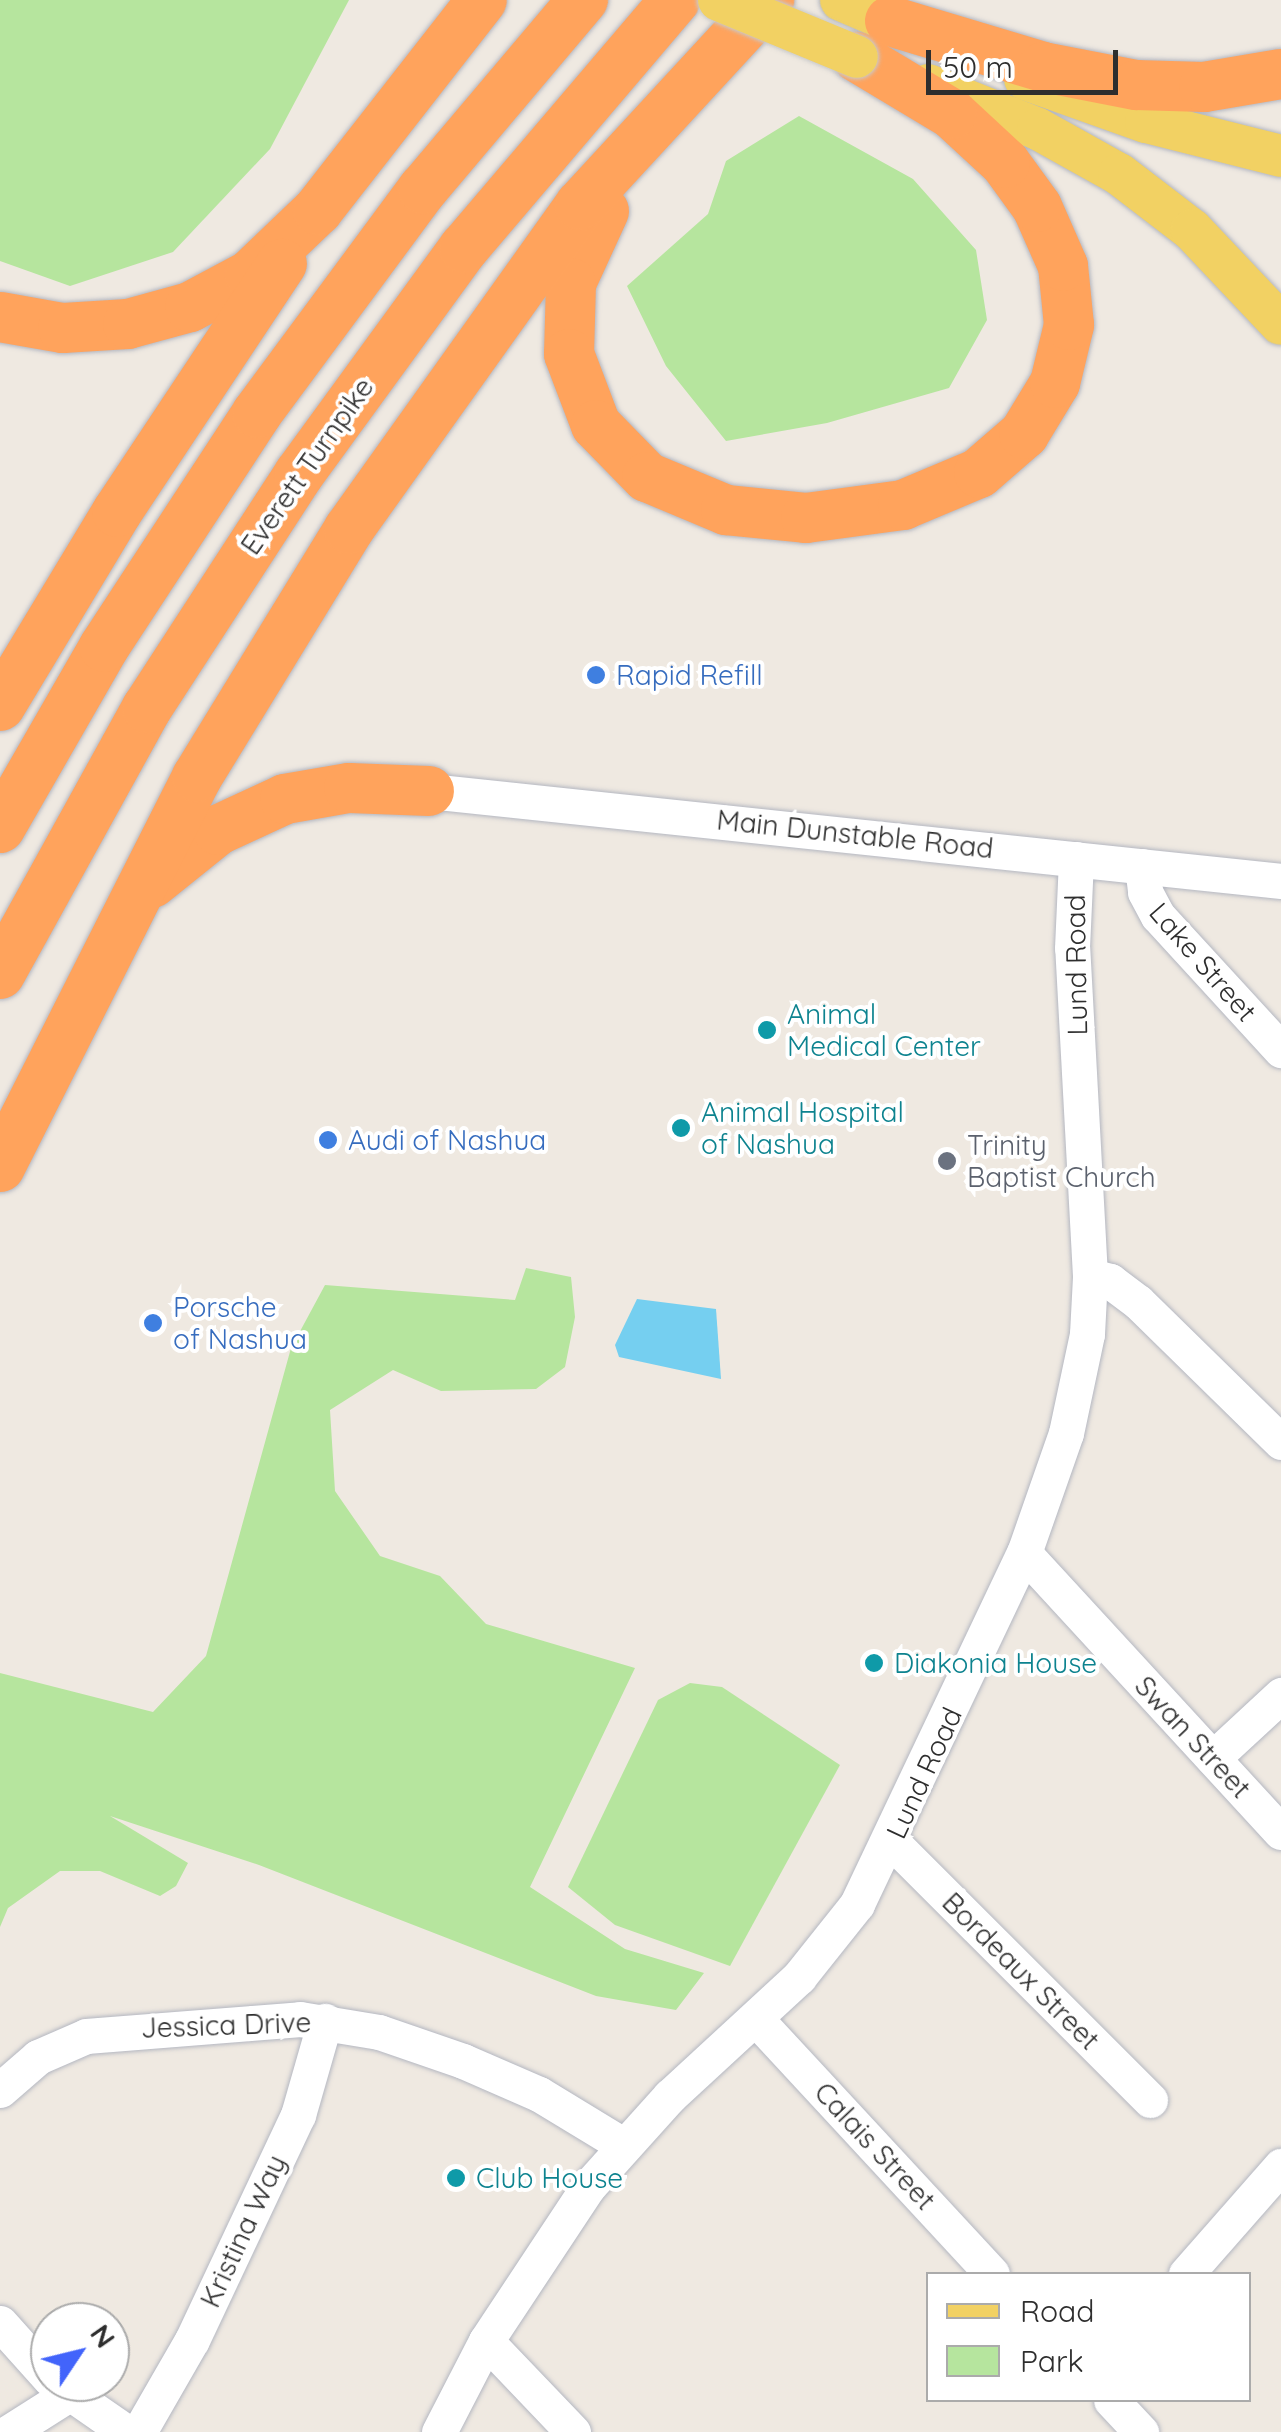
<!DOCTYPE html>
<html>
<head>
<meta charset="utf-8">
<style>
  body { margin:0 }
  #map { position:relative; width:1281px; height:2432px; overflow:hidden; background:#efe9e1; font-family:Quicksand,sans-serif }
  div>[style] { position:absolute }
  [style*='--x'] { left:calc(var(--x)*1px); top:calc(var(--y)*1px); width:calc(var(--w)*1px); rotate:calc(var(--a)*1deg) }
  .green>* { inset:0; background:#b6e59e }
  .water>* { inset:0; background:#75cff0 }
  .roads { filter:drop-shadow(0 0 2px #b4b7c1) drop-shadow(0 0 2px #b4b7c1) }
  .minor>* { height:35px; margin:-17.5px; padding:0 17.5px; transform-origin:17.5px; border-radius:17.5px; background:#fff }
  .major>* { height:42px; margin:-21px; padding:0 21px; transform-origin:21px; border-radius:21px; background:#f2d163 }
  .highway>* { height:50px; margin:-25px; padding:0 25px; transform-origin:25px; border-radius:25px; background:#ffa35c }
  .bridges { filter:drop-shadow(0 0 2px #c9c9c9) drop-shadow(0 0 2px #c9c9c9) }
  .major-bridge>* { height:42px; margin:-21px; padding:0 21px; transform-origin:21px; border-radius:21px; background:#f2d163 }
  .dots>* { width:28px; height:28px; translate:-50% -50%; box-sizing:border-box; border:5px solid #fff; border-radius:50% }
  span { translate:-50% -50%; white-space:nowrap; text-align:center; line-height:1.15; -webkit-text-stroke:8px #fff; paint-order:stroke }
  .street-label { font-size:28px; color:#2e2e2e }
  .shop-label { font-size:28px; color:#366cbe }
  .left { translate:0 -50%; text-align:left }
  .culture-label { font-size:28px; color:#0d838f }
  .worship-label { font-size:28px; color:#5b616d }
  .legend { position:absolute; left:926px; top:2272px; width:325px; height:130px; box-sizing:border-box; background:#fff; border:2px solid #ababab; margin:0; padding:12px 18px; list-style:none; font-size:30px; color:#2e2e2e }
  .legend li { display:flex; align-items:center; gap:20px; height:50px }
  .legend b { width:50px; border:2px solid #ababab }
  .north { position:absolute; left:30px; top:2302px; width:100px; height:100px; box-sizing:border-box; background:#fff; border:2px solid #ababab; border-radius:50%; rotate:55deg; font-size:28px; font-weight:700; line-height:40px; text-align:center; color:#2e2e2e }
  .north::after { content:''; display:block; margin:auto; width:35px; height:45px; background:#4264fb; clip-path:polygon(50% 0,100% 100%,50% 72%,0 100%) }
  .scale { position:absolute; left:926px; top:50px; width:192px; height:45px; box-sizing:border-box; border:5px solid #2e2e2e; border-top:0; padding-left:12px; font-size:30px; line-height:35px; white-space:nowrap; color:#2e2e2e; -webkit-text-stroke:8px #fff; paint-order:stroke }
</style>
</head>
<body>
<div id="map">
  <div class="green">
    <div style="clip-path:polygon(0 0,349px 0,270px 149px,173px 252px,70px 286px,0 261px)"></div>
    <div style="clip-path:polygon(799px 116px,913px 179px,976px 250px,987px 320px,949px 388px,827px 423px,726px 441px,666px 366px,627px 286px,708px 214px,726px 161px)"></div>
    <div style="clip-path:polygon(526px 1268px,571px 1277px,575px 1317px,565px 1367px,536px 1389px,441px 1391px,393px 1370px,330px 1410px,335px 1491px,380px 1556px,440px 1576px,486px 1624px,635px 1668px,530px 1887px,625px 1949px,704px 1973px,676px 2010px,596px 1996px,259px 1865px,110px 1816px,188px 1863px,176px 1886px,160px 1896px,100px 1871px,60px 1871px,8px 1908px,0 1927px,0 1673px,153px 1712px,206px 1656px,291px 1348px,325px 1285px,515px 1300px)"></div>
    <div style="clip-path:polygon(690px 1683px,722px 1687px,840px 1765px,730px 1966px,615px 1925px,568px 1887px,658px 1700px)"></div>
  </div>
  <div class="water">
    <div style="clip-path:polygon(637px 1299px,716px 1309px,721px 1379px,619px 1357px,615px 1345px)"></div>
  </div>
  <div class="roads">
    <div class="minor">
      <div style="--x:429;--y:791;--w:857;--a:6.03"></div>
      <div style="--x:1142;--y:866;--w:26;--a:83"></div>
      <div style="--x:1145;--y:892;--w:27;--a:62"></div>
      <div style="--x:1158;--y:916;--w:182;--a:47.5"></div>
      <div style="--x:1090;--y:1276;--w:21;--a:14"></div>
      <div style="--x:1110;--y:1281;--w:35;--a:37"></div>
      <div style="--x:1138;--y:1302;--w:200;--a:44.4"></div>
      <div style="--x:1024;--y:1553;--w:379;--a:47.4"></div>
      <div style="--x:1213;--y:1758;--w:93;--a:-42.8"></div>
      <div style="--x:892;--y:1842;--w:365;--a:45"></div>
      <div style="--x:756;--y:2019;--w:347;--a:47.2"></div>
      <div style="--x:0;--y:2090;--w:50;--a:-41"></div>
      <div style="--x:38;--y:2057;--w:52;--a:-23.6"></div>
      <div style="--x:86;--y:2036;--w:215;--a:-4.5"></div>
      <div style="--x:300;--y:2019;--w:80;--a:9.3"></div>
      <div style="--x:379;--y:2032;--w:89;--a:19"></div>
      <div style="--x:463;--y:2061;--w:83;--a:23.5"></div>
      <div style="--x:539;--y:2094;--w:98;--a:31.3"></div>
      <div style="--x:1186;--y:2274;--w:144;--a:-48.7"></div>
      <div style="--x:0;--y:2323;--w:75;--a:48.2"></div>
      <div style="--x:486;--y:2341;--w:126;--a:46.3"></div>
      <div style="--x:54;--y:2382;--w:88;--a:34.8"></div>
      <div style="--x:1111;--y:2400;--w:44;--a:46.8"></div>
      <div style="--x:9;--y:2432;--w:71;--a:-32.3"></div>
      <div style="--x:139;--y:2432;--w:106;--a:-60.1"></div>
      <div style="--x:192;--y:2340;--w:249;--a:-64.8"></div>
      <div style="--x:298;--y:2115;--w:98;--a:-74"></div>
      <div style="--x:439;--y:2432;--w:102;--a:-62.7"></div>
      <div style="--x:486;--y:2341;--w:185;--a:-56.5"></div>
      <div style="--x:588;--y:2187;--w:122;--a:-48"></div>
      <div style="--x:670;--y:2096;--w:176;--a:-42.7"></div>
      <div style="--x:799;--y:1977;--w:93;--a:-51.5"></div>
      <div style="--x:857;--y:1904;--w:389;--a:-64.6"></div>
      <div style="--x:1024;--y:1553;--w:127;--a:-70.7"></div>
      <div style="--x:1066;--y:1433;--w:101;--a:-78"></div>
      <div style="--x:1087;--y:1334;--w:58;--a:-87"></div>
      <div style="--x:1090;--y:1276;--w:328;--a:-93.1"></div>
      <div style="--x:1072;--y:948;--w:89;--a:-87.4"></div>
    </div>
    <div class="major">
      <div style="--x:841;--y:0;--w:84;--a:23.2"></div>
      <div style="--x:1025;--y:79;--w:128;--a:19.6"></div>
      <div style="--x:1146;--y:122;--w:139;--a:14.1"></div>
      <div style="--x:928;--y:85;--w:118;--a:21.8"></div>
      <div style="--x:1038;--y:129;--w:93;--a:29.1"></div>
      <div style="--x:1119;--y:174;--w:92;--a:37.5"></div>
      <div style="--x:1192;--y:230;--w:129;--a:46.6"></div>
    </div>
    <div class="highway">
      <div style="--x:890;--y:21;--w:160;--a:16.7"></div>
      <div style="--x:1043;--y:67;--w:95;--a:11"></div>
      <div style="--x:1136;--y:85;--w:68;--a:1.7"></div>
      <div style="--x:1204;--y:87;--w:78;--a:-9.6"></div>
      <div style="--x:604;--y:211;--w:79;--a:114.6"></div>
      <div style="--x:571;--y:283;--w:71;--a:91.6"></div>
      <div style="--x:569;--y:354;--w:76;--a:69.2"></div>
      <div style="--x:596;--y:425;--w:73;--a:45.6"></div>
      <div style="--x:647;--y:477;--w:86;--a:22.7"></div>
      <div style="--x:726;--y:510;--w:80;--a:5.7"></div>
      <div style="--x:806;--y:518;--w:98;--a:-7.6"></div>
      <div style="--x:903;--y:505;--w:82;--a:-22.8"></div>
      <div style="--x:979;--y:473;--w:60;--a:-40.9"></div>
      <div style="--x:1024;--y:434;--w:60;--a:-58.7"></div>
      <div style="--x:1055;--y:383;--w:60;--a:-76.4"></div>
      <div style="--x:1069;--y:325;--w:59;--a:-95.8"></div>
      <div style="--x:1063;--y:266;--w:64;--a:-113.8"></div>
      <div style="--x:1037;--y:207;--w:54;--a:-126"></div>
      <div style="--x:1005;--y:163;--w:72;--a:-137.2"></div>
      <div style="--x:952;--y:114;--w:111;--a:-149"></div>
      <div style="--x:0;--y:317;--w:64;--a:9.9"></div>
      <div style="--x:63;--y:328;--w:65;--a:-3.5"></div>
      <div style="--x:128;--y:324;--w:64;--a:-15.3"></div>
      <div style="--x:190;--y:307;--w:68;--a:-28.1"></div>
      <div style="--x:250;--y:275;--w:94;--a:-43.7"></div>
      <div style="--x:318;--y:210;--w:266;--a:-52"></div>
      <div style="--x:0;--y:706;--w:227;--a:-58.9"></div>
      <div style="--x:117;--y:512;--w:298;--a:-56.4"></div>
      <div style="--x:0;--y:828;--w:209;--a:-60.1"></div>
      <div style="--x:104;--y:647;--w:280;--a:-56.8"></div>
      <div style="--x:257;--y:413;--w:279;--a:-53.5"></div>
      <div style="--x:423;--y:189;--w:248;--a:-49.8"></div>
      <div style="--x:152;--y:883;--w:85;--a:-38.8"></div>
      <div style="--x:218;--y:830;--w:74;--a:-24.8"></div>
      <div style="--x:285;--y:799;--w:65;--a:-9.8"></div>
      <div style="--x:349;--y:788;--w:80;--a:2.1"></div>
      <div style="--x:0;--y:974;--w:304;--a:-61.1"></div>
      <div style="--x:147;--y:708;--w:279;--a:-57"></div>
      <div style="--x:299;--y:474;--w:280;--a:-53.9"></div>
      <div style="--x:464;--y:248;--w:326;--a:-49.6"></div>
      <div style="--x:0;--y:1167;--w:437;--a:-63.2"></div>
      <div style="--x:197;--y:777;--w:291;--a:-58.5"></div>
      <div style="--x:349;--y:529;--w:398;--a:-54.5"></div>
      <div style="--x:580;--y:205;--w:279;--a:-47.3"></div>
    </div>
  </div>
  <div class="bridges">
    <div class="major-bridge">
      <div style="--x:719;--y:0;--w:149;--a:22.4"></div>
    </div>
  </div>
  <div class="dots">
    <div style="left:596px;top:675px;background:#3f7fe0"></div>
    <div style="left:767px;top:1030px;background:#0f9aa8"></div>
    <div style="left:681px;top:1128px;background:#0f9aa8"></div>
    <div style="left:328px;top:1140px;background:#3f7fe0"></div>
    <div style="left:947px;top:1161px;background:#6b7280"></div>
    <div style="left:153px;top:1323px;background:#3f7fe0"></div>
    <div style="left:874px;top:1663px;background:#0f9aa8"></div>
    <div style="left:456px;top:2178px;background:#0f9aa8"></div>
  </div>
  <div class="street-label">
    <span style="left:307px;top:466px;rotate:-55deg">Everett Turnpike</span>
    <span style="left:855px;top:834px;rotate:6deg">Main Dunstable Road</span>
    <span style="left:1203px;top:962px;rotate:49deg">Lake Street</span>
    <span style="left:1076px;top:965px;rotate:-91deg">Lund Road</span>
    <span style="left:1193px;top:1737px;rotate:47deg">Swan Street</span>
    <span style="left:924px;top:1773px;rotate:-65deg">Lund Road</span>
    <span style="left:1021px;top:1971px;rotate:45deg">Bordeaux Street</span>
    <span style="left:226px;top:2025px;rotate:-2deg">Jessica Drive</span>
    <span style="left:875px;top:2146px;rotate:47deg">Calais Street</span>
    <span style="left:243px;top:2231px;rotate:-65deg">Kristina Way</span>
  </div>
  <div class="shop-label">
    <span class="left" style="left:616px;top:675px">Rapid Refill</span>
    <span class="left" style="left:348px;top:1140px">Audi of Nashua</span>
    <span class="left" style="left:173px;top:1323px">Porsche<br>of Nashua</span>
  </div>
  <div class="culture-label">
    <span class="left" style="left:787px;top:1030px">Animal<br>Medical Center</span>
    <span class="left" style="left:701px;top:1128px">Animal Hospital<br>of Nashua</span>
    <span class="left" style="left:894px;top:1663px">Diakonia House</span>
    <span class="left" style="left:476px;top:2178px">Club House</span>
  </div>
  <div class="worship-label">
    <span class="left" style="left:967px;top:1161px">Trinity<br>Baptist Church</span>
  </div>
  <ul class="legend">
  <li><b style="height:12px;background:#f2d163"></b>Road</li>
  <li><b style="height:28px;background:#b6e59e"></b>Park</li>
  </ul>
  <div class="north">N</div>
  <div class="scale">50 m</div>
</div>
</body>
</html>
